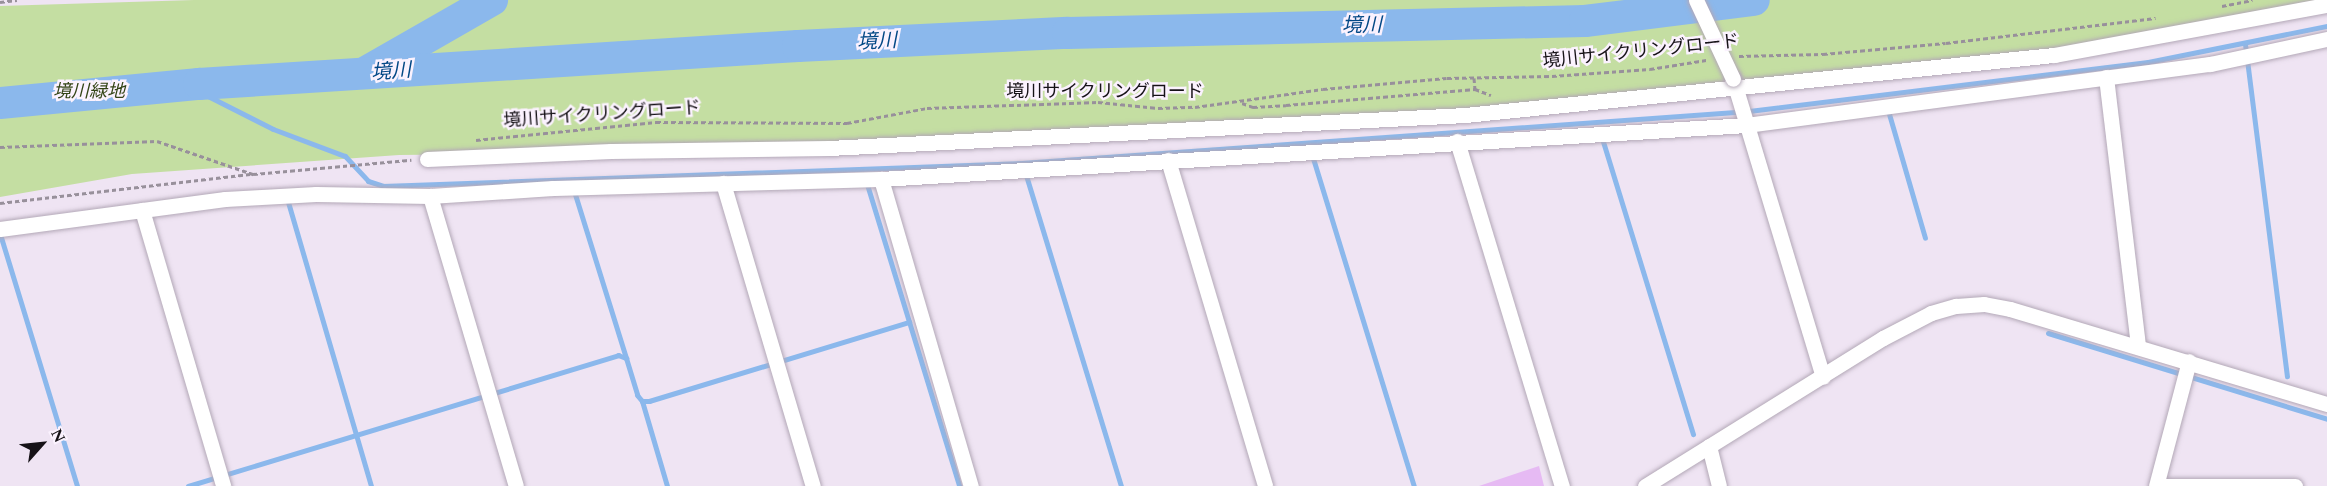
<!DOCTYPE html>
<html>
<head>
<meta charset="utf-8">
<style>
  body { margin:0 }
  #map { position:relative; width:2327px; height:486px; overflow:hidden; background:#efe4f3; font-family:Spectral,"Noto Sans JP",serif }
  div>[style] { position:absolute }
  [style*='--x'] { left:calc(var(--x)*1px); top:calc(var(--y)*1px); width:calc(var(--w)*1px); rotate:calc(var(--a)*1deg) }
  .green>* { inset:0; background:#c4dea2 }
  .stream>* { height:5px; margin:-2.5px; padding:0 2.5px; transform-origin:2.5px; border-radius:2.5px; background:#8bb8ec }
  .river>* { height:32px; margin:-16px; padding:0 16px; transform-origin:16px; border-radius:16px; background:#8bb8ec }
  .building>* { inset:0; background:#e6baf3 }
  .path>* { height:3px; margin-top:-1.5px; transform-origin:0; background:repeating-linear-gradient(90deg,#98909b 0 4.5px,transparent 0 7.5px) }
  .roads { filter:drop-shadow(0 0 2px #b3a8b7) drop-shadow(0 0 2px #b3a8b7) }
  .minor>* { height:15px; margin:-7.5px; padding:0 7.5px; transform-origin:7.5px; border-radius:7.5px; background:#fff }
  .bridges { filter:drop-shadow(0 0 2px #b3a8b7) drop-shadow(0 0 2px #b3a8b7) }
  .minor-bridge>* { height:15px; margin:-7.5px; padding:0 7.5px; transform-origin:7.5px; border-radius:7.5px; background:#fff }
  span { translate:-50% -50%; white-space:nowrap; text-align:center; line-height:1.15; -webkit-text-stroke:5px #fbf2fe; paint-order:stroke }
  .street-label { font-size:18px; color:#161217 }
  .park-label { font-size:18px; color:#334416; font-style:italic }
  .water-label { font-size:20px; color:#034886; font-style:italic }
  .north { position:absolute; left:12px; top:414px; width:60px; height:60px; -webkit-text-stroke:4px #fbf2fe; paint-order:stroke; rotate:63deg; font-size:16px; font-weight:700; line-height:24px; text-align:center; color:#161217 }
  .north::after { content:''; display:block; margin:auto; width:21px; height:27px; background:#161217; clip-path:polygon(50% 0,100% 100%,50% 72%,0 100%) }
</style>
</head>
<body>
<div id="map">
  <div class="green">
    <div style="clip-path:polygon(194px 0,2327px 0,2053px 62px,1702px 92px,887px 149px,399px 155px,132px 174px,0 197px,0 6px)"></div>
  </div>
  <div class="stream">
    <div style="--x:2245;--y:44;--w:335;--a:82.8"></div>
    <div style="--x:186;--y:85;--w:97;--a:26.8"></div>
    <div style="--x:273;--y:129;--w:77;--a:20.6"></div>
    <div style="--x:345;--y:156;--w:34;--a:47"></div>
    <div style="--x:368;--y:181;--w:16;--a:18"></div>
    <div style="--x:383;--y:186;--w:639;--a:-2.06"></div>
    <div style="--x:1022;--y:163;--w:729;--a:-4.09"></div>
    <div style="--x:1749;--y:111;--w:402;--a:-7"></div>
    <div style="--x:2148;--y:62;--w:183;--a:-11.4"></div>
    <div style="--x:1887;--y:107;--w:136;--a:73.8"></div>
    <div style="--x:1601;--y:135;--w:313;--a:72.9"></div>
    <div style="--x:1312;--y:155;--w:346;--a:72.9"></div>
    <div style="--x:1025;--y:172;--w:328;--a:73"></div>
    <div style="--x:866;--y:181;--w:319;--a:73"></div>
    <div style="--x:574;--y:191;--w:175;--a:72.7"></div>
    <div style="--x:288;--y:202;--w:296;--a:73.7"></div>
    <div style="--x:0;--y:234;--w:264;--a:73"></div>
    <div style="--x:2048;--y:333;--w:292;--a:17.1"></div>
    <div style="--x:642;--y:401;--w:89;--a:73.6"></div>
    <div style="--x:188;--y:486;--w:450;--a:-16.9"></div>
    <div style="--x:618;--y:355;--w:9;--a:21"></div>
    <div style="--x:626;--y:358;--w:39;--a:73"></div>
    <div style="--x:637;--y:395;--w:8;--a:50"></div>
    <div style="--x:642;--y:401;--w:7;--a:0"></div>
    <div style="--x:649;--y:401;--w:272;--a:-16.9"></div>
  </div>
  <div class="river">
    <div style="--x:368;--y:71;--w:143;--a:-29.8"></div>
    <div style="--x:0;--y:103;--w:200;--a:-5.5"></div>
    <div style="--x:199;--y:84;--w:600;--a:-3.63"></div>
    <div style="--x:798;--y:46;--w:270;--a:-2.8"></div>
    <div style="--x:1068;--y:33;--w:517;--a:-1.33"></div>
    <div style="--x:1585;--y:21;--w:170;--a:-7.1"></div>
  </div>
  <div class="building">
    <div style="clip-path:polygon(1539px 466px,1544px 486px,1479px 486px)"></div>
  </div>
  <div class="path">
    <div style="--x:0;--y:2;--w:17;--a:-7"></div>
    <div style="--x:2222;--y:6;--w:31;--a:-11"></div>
    <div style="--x:1739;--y:56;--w:84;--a:-1.4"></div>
    <div style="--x:1823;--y:54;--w:123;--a:-5.1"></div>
    <div style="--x:1946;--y:43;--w:211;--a:-6.8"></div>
    <div style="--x:1474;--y:78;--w:11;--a:85"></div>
    <div style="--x:1475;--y:89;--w:17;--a:21"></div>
    <div style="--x:1242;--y:103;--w:12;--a:20"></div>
    <div style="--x:1253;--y:107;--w:33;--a:-3"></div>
    <div style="--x:1286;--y:105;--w:190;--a:-4.8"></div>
    <div style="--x:476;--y:140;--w:181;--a:-5.7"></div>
    <div style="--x:656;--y:122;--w:191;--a:0.3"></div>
    <div style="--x:847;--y:123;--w:81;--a:-10.6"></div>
    <div style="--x:927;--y:108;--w:171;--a:-2"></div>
    <div style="--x:1098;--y:102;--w:60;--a:5.7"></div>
    <div style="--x:1158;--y:108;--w:37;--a:-2"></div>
    <div style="--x:1195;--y:107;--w:129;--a:-8"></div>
    <div style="--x:1323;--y:89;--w:124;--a:-5.1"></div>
    <div style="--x:1447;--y:78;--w:105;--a:-1.1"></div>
    <div style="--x:1552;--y:76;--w:98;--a:-4.1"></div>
    <div style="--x:1650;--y:69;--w:57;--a:-9.1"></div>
    <div style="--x:0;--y:147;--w:157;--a:-2.2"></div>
    <div style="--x:157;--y:141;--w:102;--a:19"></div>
    <div style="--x:253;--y:174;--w:159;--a:-5.1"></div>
    <div style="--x:0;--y:203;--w:254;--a:-6.6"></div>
  </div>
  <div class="roads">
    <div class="minor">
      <div style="--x:2106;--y:77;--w:270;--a:83.2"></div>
      <div style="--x:1733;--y:79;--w:311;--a:73.2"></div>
      <div style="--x:1457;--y:141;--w:361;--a:73.1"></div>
      <div style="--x:427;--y:159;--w:184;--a:-2.5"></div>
      <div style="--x:611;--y:151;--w:218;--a:-0.8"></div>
      <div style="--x:829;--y:148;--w:637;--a:-2.97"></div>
      <div style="--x:1465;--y:115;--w:592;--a:-5.82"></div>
      <div style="--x:2054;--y:55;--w:278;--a:-10.4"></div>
      <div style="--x:1168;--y:160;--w:340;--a:73.4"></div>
      <div style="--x:881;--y:179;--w:320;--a:73.7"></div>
      <div style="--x:723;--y:183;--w:316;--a:73.5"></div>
      <div style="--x:430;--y:196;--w:302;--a:73.5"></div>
      <div style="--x:142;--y:210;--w:288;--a:73.6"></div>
      <div style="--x:0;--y:229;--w:227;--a:-7.6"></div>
      <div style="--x:225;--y:199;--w:91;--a:-3.1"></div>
      <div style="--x:316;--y:194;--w:114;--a:1"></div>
      <div style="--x:430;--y:196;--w:123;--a:-3.7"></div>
      <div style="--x:553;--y:188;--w:328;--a:-1.6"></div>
      <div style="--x:881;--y:179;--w:867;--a:-3.57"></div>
      <div style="--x:1746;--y:125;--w:468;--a:-7.5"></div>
      <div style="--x:2210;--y:64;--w:120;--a:-12.1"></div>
      <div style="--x:1709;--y:446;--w:41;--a:76"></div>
      <div style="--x:1645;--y:486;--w:280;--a:-31.9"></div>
      <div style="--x:1883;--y:338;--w:54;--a:-27.5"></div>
      <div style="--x:1931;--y:313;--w:26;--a:-16"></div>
      <div style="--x:1956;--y:306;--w:28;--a:-4"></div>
      <div style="--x:1984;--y:304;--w:26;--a:11"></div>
      <div style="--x:2010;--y:309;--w:331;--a:16.7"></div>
      <div style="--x:2156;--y:486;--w:129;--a:-75.2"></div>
      <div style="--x:2165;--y:486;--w:130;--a:0"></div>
    </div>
  </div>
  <div class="bridges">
    <div class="minor-bridge">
      <div style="--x:1696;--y:0;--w:87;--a:64.9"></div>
    </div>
  </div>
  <div class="street-label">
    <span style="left:1641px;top:52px;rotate:-6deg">境川サイクリングロード</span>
    <span style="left:1105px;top:92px">境川サイクリングロード</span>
    <span style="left:602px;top:115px;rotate:-4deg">境川サイクリングロード</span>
  </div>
  <div class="park-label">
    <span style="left:89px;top:92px">境川緑地</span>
  </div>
  <div class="water-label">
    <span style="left:1362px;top:26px;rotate:-1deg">境川</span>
    <span style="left:877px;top:42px;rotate:-3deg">境川</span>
    <span style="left:391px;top:72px;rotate:-4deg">境川</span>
  </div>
  <div class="north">N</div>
</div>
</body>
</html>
